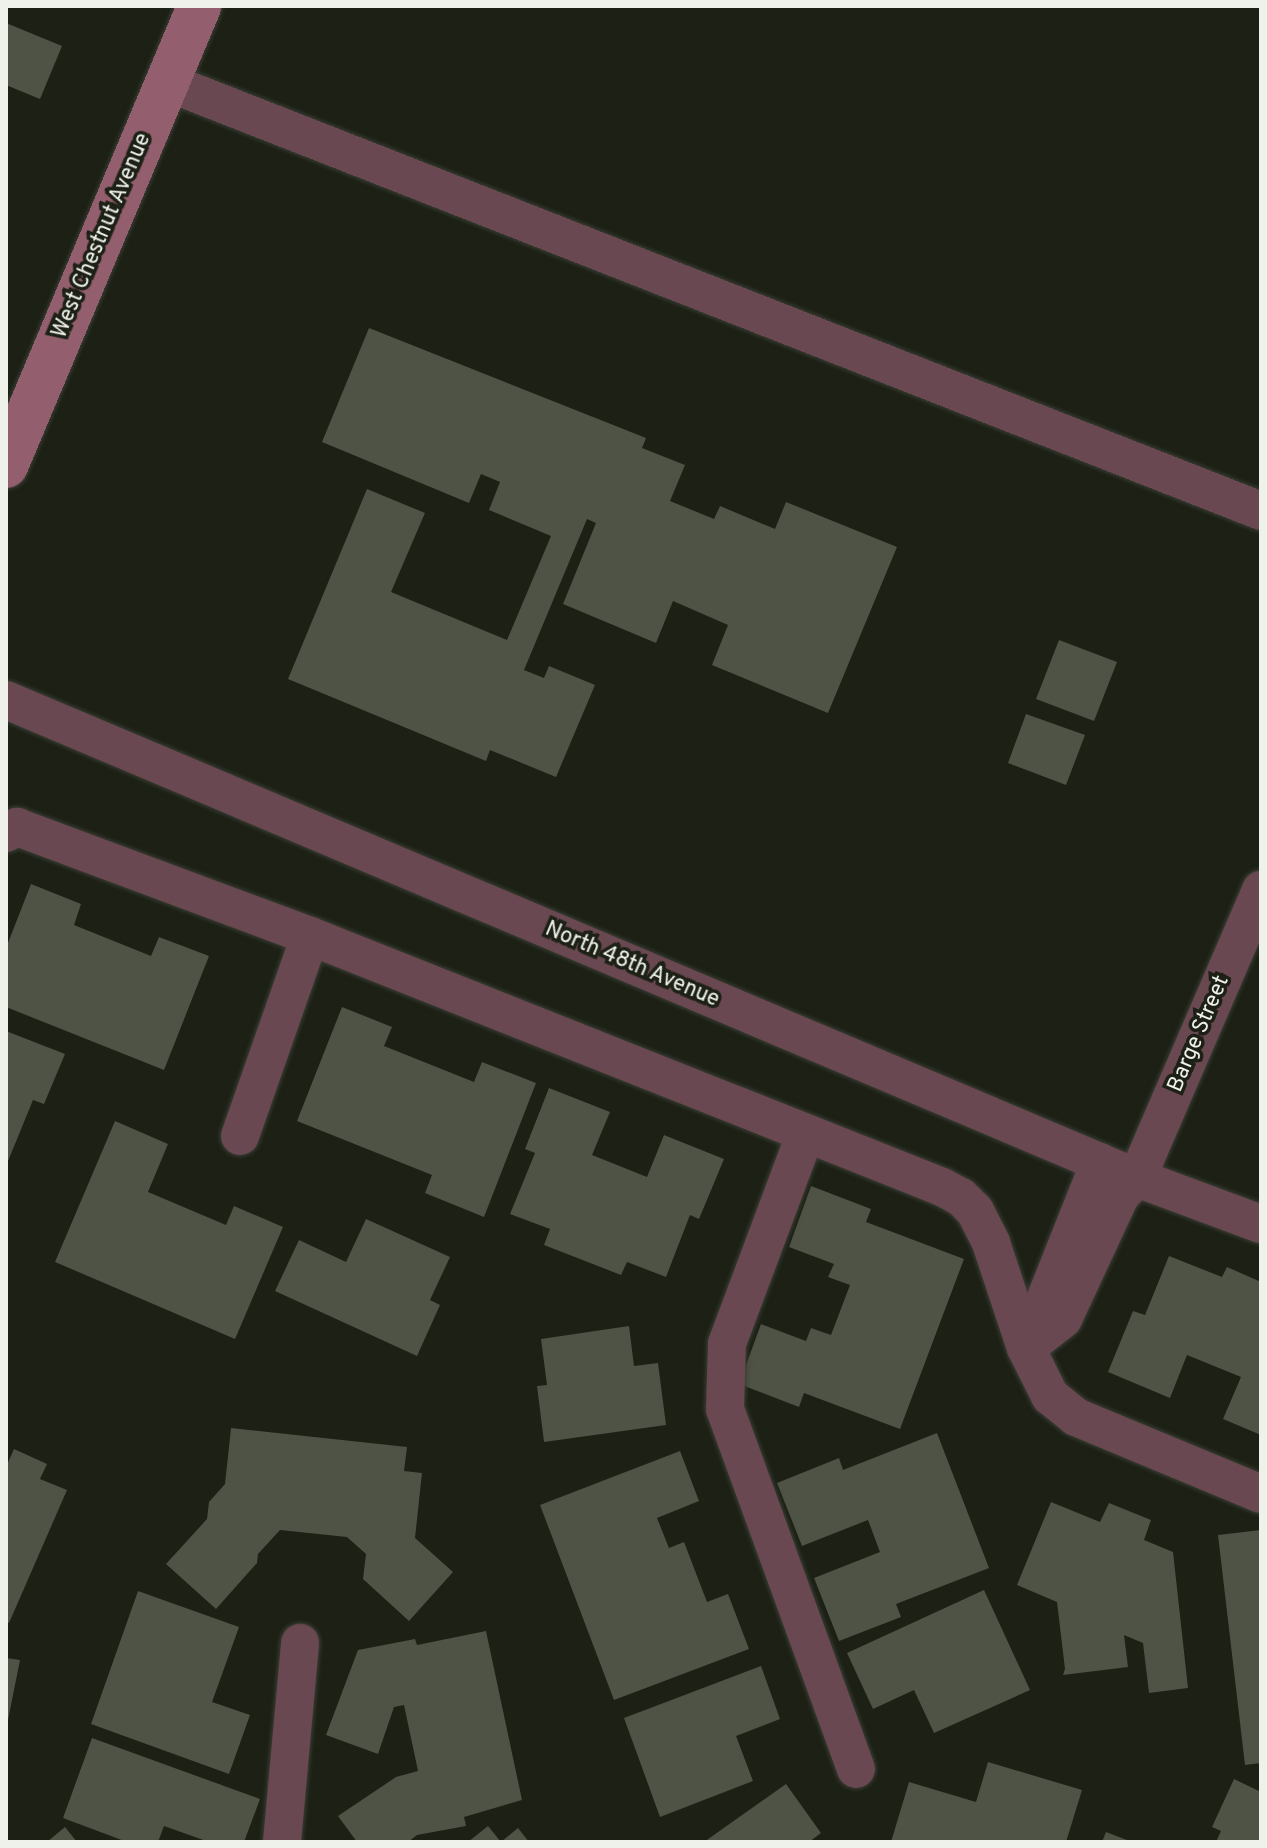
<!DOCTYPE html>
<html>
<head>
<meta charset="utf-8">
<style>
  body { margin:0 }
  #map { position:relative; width:1267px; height:1848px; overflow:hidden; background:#1c2015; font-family:Overpass,sans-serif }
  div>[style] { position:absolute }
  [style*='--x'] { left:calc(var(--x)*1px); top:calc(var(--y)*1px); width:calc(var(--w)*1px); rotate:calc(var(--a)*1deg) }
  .building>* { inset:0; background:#4e5346 }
  .roads { filter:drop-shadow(0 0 2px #3a3d33) drop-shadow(0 0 2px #3a3d33) }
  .street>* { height:38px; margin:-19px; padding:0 19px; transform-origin:19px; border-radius:19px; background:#694851 }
  .secondary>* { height:44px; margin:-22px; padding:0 22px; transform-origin:22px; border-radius:22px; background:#935e6e }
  span { translate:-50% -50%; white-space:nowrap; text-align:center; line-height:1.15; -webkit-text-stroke:7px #1c2015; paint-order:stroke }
  .street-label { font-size:22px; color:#eff2eb }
  .frame { position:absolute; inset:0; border:8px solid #eff2eb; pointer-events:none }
</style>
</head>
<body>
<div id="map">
  <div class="building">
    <div style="clip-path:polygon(6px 23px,62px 46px,40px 99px,6px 85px)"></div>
    <div style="clip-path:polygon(369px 328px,646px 438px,642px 448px,685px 465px,670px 501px,714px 519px,720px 506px,775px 529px,786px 502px,897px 547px,828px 713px,712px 665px,728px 625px,673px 601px,656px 643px,563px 604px,596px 523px,587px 519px,524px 670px,544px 678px,549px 666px,595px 685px,556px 777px,490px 750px,486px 761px,288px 679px,367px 489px,425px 513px,391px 592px,507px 640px,551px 536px,489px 510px,500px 482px,481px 474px,469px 503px,322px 442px)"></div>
    <div style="clip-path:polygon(1059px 640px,1117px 662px,1094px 721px,1036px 699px)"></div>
    <div style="clip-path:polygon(1026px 714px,1085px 735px,1066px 785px,1008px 763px)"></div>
    <div style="clip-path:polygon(31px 884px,81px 904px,74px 925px,151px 956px,159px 937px,209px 956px,164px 1070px,6px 1007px,6px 948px)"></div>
    <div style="clip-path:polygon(342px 1007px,392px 1027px,384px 1046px,474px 1082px,482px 1062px,536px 1083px,484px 1217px,425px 1193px,432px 1175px,297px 1121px)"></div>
    <div style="clip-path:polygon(6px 1031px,65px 1054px,44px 1104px,33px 1100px,6px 1166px)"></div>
    <div style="clip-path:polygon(549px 1088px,610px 1112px,592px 1155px,647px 1177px,664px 1135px,724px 1159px,699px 1219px,690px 1215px,666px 1277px,627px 1262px,621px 1275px,544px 1245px,550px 1229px,510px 1214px,535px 1153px,525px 1149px)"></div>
    <div style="clip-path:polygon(115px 1121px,168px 1144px,148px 1192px,226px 1225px,234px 1206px,283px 1227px,235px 1339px,55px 1262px)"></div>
    <div style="clip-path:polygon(811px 1186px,871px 1209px,866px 1222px,964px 1259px,900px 1429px,804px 1393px,799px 1407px,739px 1384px,761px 1324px,806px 1341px,811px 1328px,831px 1335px,850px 1285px,828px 1277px,834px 1264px,789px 1247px)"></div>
    <div style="clip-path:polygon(366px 1219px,450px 1257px,430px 1300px,440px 1305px,417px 1356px,275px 1291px,299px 1240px,346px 1262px)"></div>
    <div style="clip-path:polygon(1169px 1256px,1222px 1277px,1227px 1267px,1261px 1282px,1261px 1435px,1223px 1419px,1241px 1377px,1187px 1355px,1170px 1398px,1108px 1372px,1133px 1311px,1145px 1315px)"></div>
    <div style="clip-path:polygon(629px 1326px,634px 1366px,658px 1363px,666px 1425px,544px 1442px,537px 1386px,547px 1385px,541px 1339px)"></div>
    <div style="clip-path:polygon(231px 1428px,407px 1447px,404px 1471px,422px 1473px,415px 1538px,453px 1572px,409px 1621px,363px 1579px,366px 1554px,347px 1537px,280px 1530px,258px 1554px,257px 1563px,216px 1609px,166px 1564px,207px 1519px,209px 1502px,225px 1484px)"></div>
    <div style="clip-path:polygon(937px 1433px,989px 1568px,896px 1604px,901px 1617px,839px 1641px,814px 1578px,880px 1552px,868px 1520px,802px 1546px,777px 1483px,839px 1458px,843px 1470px)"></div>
    <div style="clip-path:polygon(14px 1449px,47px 1464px,40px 1479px,67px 1490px,9px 1623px,6px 1622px,6px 1467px)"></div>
    <div style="clip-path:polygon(680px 1451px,699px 1501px,657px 1518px,669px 1548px,684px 1542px,707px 1602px,728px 1594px,749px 1649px,614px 1700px,540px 1505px)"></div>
    <div style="clip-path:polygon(1051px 1502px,1100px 1522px,1109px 1503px,1151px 1520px,1144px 1540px,1173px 1552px,1188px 1688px,1149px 1693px,1143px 1643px,1124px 1635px,1128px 1667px,1063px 1675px,1065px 1669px,1057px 1602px,1017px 1585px)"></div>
    <div style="clip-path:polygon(1261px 1530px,1261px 1763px,1245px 1765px,1218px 1535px)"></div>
    <div style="clip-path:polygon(984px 1590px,1030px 1690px,934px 1733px,914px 1690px,873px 1709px,847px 1653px)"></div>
    <div style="clip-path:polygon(138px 1591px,239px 1627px,212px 1702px,250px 1715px,229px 1774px,91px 1724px)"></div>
    <div style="clip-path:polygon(486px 1631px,522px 1800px,464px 1817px,466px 1826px,417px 1835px,408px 1842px,357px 1842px,338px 1816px,396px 1777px,418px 1771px,404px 1705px,394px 1707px,378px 1754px,326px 1735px,358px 1650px,415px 1639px,417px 1645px)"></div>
    <div style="clip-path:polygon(6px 1658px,20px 1660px,7px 1725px,6px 1725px)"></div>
    <div style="clip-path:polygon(761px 1666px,780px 1719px,736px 1736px,753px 1781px,660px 1817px,624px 1718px)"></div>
    <div style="clip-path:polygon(92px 1738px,260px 1799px,244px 1842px,209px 1842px,164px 1826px,158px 1842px,127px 1842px,63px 1818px)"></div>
    <div style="clip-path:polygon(988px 1762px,1082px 1790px,1066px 1842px,891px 1842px,909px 1782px,976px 1802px)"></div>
    <div style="clip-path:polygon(1234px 1779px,1261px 1792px,1261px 1842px,1216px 1842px,1221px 1831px,1212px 1827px)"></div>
    <div style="clip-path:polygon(786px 1784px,821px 1833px,809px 1842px,704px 1842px)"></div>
    <div style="clip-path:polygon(488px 1826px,501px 1842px,468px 1842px)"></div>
    <div style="clip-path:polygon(65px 1827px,77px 1842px,47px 1842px)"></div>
    <div style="clip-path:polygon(518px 1828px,529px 1842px,501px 1842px)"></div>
    <div style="clip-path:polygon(1106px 1832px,1132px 1842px,1102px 1842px)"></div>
  </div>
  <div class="roads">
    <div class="street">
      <div style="--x:167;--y:82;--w:1175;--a:21.41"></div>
      <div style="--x:6;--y:700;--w:1228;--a:22.91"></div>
      <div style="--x:1137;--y:1178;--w:132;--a:20.4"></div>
      <div style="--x:6;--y:833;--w:13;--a:-29"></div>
      <div style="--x:17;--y:827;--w:313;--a:20.4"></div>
      <div style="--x:310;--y:936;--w:680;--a:21.66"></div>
      <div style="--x:942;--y:1187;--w:21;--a:28"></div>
      <div style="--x:961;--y:1197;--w:20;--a:45"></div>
      <div style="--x:975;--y:1211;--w:36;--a:63"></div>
      <div style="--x:991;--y:1243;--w:111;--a:71.6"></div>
      <div style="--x:1026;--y:1348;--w:54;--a:63.4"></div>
      <div style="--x:1050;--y:1396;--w:33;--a:39"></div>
      <div style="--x:1076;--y:1417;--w:200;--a:22.6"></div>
      <div style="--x:805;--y:1135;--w:223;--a:110.5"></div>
      <div style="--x:727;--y:1344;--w:65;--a:91.8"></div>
      <div style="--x:725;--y:1409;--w:383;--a:70"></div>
      <div style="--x:240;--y:1136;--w:212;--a:-70.7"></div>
      <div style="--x:1100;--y:1162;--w:200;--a:111.7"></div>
      <div style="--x:1026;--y:1348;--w:47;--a:-38.1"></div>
      <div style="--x:1063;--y:1319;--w:136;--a:-65.1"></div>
      <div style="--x:1120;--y:1196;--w:25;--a:-47"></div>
      <div style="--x:1137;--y:1178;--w:314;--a:-66.7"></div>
      <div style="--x:282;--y:1842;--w:200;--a:-84.8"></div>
    </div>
    <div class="secondary">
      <div style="--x:6;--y:466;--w:499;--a:-67.2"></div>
    </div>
  </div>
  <div class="street-label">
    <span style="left:102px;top:236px;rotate:-67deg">West Chestnut Avenue</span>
    <span style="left:632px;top:965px;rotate:23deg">North 48th Avenue</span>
    <span style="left:1199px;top:1034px;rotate:-67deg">Barge Street</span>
  </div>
  <div class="frame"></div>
</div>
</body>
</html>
